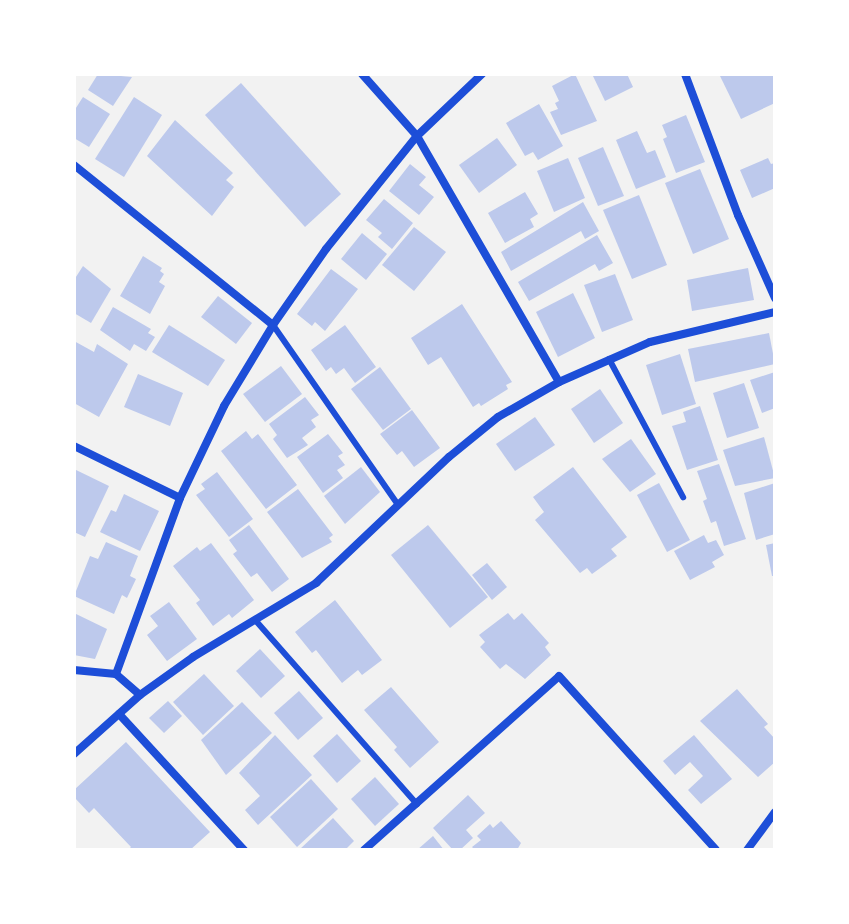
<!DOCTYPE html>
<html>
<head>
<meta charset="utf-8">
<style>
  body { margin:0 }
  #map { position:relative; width:849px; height:924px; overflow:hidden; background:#f2f2f2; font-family:"Fira Sans",sans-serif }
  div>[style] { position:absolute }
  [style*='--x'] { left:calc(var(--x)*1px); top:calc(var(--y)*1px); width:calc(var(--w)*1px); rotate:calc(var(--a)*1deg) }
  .building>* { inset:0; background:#bdc9ec }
  .service>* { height:6px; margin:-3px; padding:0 3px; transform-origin:3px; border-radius:3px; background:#1d4ed8 }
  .minor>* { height:8px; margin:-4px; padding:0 4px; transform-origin:4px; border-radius:4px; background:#1d4ed8 }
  span { translate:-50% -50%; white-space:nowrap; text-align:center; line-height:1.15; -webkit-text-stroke:8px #fff; paint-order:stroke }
  .frame { position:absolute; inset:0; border:76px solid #fff; pointer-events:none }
</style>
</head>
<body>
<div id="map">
  <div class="building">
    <div style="clip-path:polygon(98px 74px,132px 77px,113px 106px,88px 90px)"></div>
    <div style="clip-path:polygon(575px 74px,597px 121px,561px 135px,550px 112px,558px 109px,555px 103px,559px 101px,552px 86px)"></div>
    <div style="clip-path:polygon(592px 74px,627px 74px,633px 87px,605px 101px)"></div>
    <div style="clip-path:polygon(723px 74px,775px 74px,775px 103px,741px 119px,720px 76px)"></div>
    <div style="clip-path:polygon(241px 83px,341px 194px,305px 227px,205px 115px)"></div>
    <div style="clip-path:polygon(83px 97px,110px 114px,89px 147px,74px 138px,74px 111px)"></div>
    <div style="clip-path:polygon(134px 97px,162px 115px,124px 177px,95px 159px)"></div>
    <div style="clip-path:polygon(539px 104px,563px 146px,538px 160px,533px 152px,525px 156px,506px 123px)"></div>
    <div style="clip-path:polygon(686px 115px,705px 162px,676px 173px,663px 139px,667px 137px,662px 125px)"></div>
    <div style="clip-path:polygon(175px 120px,233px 173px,226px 180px,234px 187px,212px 216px,147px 156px)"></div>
    <div style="clip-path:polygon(637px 131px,647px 153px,655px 150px,666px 177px,636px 189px,616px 140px)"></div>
    <div style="clip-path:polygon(497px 138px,517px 165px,479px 193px,459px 165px)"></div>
    <div style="clip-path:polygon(603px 147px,624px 196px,598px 206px,578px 158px)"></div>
    <div style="clip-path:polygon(568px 158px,585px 198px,554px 212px,537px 171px)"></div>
    <div style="clip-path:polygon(768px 158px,771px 164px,775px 163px,775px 188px,752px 198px,740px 170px)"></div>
    <div style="clip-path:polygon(410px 164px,426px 177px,419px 185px,434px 197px,419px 215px,389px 191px)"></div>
    <div style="clip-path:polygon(700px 169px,729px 239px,693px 254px,665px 183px)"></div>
    <div style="clip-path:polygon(525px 192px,538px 214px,530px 219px,534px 227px,505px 243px,488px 213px)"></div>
    <div style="clip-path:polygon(639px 195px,667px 265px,632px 279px,603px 210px)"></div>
    <div style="clip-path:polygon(384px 199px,413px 223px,392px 249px,378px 237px,382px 233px,366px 220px)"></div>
    <div style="clip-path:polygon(583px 202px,599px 231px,585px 239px,581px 231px,511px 271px,501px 252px)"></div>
    <div style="clip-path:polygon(414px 227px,446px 252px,414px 291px,382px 265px)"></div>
    <div style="clip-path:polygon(362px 233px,387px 254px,366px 280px,341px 259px)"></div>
    <div style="clip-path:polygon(597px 235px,613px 263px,599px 271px,595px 264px,529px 301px,518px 282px)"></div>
    <div style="clip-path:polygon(143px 256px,162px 268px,160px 271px,164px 274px,159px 282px,165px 286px,150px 314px,120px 296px)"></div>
    <div style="clip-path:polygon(83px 266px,111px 289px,91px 323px,74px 313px,74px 280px)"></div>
    <div style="clip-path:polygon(748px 268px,754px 300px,692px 311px,687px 280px)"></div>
    <div style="clip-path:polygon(331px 269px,358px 289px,325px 331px,315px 322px,312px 326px,297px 314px)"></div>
    <div style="clip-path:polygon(615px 274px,633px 320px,602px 332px,584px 285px)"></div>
    <div style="clip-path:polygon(573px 293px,595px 338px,558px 357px,536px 312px)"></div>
    <div style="clip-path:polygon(218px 296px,252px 323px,236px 344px,201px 317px)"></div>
    <div style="clip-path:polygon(462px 304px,512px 382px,506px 385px,508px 389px,481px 406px,479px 403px,473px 407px,441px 357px,428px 365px,411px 338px)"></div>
    <div style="clip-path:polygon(113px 307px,151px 329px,148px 333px,155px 337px,146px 351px,134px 344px,130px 351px,100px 330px)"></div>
    <div style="clip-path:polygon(169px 325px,225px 360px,208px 386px,152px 352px)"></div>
    <div style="clip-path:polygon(345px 325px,376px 367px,355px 383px,344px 368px,336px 374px,331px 367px,326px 371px,311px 350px)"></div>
    <div style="clip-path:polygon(769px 333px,775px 364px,695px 382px,688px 349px)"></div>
    <div style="clip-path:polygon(74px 341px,94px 352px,97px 344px,128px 364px,99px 417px,74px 403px)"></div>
    <div style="clip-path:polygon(680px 354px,696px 404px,662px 415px,646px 365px)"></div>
    <div style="clip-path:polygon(281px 366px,302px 394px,265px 422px,243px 394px)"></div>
    <div style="clip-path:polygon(380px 367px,411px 409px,383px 430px,351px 389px)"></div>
    <div style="clip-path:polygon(775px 372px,775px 408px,762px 413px,750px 380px)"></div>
    <div style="clip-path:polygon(138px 374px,183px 393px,170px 426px,124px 407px)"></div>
    <div style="clip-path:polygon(744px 383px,759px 428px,727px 438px,713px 393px)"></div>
    <div style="clip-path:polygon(600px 389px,623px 423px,594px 443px,571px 409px)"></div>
    <div style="clip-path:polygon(305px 397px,319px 415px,311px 420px,316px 427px,302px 438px,308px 445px,287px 458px,273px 439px,277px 435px,269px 424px)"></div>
    <div style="clip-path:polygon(700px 406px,718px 460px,687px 470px,672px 426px,686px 422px,683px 412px)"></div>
    <div style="clip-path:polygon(412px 410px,440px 448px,414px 467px,402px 451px,397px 455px,380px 434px)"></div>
    <div style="clip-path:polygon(535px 417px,555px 445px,515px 471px,496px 444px)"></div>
    <div style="clip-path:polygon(246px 431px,252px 439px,258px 434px,297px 485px,266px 509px,221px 451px)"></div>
    <div style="clip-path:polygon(328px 434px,343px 453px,338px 456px,345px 465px,337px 470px,343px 478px,323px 493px,297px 457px)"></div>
    <div style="clip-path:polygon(764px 437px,775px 478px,735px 486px,723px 450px)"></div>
    <div style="clip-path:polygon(631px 439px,656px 474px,630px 492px,602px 459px)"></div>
    <div style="clip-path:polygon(719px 464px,746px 539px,724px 546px,716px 521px,711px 523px,703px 501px,707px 499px,697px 471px)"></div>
    <div style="clip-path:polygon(361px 467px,380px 492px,345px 524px,324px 496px)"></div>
    <div style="clip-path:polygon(573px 467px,627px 537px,611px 549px,617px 556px,592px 574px,587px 568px,580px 573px,535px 520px,544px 512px,533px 497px)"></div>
    <div style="clip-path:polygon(74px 469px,109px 486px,85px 537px,74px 532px)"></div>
    <div style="clip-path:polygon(217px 472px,253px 519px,229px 537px,196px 495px,205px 489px,201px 484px)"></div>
    <div style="clip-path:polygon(659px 483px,690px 540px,667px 552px,637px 495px)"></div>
    <div style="clip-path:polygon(775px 483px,775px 534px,756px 540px,744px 493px)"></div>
    <div style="clip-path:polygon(298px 489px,333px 535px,329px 538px,332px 542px,302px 558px,267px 512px)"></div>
    <div style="clip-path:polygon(124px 494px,159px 511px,140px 551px,100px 532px,111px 510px,116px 512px)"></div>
    <div style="clip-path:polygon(249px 525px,289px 579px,272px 592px,257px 573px,251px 577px,233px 554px,237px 551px,229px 540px)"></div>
    <div style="clip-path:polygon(428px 525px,488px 597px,450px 628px,391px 555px)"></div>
    <div style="clip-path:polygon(704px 535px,708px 543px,716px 540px,724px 555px,712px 562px,715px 567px,690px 580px,674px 551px)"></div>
    <div style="clip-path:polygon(106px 542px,138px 556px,130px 576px,136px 579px,127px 598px,122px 595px,114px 614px,74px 596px,90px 556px,98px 559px)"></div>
    <div style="clip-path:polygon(211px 543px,254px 600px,232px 618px,229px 614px,213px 626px,196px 603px,200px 600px,173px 566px,197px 547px,200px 551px)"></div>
    <div style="clip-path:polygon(775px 543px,775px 576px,772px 576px,766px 545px)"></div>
    <div style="clip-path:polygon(487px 563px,507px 587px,492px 600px,472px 575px)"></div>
    <div style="clip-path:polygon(335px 600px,382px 660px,362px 675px,358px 670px,342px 683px,316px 650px,312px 653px,295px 632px)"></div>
    <div style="clip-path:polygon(169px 602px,197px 639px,167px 661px,147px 635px,158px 626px,150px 616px)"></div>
    <div style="clip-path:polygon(74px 613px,107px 629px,95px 659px,74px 655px)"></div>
    <div style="clip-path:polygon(508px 613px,514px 620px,522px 613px,549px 643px,545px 647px,551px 655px,525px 679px,506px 664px,500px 669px,480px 647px,485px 642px,479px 635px)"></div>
    <div style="clip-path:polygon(260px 649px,285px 676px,261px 698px,236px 671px)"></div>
    <div style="clip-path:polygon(204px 674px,234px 706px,203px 735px,173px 702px)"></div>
    <div style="clip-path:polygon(391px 687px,439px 742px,410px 768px,394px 750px,397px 747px,364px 710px)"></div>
    <div style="clip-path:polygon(737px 689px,768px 724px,764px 727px,775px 739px,775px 762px,758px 777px,700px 721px)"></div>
    <div style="clip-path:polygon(299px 691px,323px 718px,298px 740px,274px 713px)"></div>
    <div style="clip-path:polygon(168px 701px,182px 716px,164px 733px,149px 718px)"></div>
    <div style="clip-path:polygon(242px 702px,272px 733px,226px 775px,201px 740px)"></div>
    <div style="clip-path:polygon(337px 734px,361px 761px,337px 783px,313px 756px)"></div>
    <div style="clip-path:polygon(275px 735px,312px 775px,258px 825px,245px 810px,260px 796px,239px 773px)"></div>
    <div style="clip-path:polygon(694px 735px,732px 779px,701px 804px,688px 790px,703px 776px,690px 762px,675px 775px,663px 761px)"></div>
    <div style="clip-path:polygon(126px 742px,210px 832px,190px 850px,128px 850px,131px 847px,94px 808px,89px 813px,74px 797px,74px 790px)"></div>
    <div style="clip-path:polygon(375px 777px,399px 804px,375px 826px,351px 799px)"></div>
    <div style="clip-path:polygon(311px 779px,338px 809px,297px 847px,270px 817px)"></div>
    <div style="clip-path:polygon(468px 795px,485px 813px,466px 830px,473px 838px,460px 850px,453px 850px,433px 828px)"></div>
    <div style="clip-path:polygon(333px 818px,354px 841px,345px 850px,299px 850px)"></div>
    <div style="clip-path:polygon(501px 821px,521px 843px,517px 850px,475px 850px,472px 847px,481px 840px,477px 836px,490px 824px,493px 828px)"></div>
    <div style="clip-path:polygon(433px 836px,444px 850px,417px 850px)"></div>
  </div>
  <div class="service">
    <div style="--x:273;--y:325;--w:219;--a:55.2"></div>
    <div style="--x:609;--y:359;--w:157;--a:61.8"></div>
    <div style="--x:256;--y:621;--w:244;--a:48.7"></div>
  </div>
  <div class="minor">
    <div style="--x:362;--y:74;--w:83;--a:48.4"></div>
    <div style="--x:417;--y:136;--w:284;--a:60"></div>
    <div style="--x:685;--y:74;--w:151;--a:69.4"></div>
    <div style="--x:738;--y:215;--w:91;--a:66"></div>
    <div style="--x:74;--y:165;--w:255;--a:38.8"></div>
    <div style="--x:74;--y:446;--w:118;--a:26.1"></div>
    <div style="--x:74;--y:670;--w:42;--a:5.4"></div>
    <div style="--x:140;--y:695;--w:32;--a:-139"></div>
    <div style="--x:116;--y:674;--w:187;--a:-70"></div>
    <div style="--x:180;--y:498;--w:102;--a:-64.4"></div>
    <div style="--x:224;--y:406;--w:95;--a:-58.8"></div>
    <div style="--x:273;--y:325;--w:93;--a:-55.1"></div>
    <div style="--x:326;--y:249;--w:145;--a:-51.2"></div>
    <div style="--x:417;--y:136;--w:90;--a:-43.6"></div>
    <div style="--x:119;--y:714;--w:185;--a:47.4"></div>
    <div style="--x:74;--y:754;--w:89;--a:-41.8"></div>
    <div style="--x:140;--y:695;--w:65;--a:-35.6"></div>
    <div style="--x:193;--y:657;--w:144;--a:-31"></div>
    <div style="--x:316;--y:583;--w:183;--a:-43.5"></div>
    <div style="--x:449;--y:457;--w:63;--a:-39.2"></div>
    <div style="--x:498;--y:417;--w:70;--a:-29.8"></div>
    <div style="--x:559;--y:382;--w:99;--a:-23.7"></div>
    <div style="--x:650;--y:342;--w:129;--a:-13.5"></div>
    <div style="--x:364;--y:850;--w:261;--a:-41.7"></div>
    <div style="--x:559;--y:676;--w:234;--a:47.9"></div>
    <div style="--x:747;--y:850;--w:47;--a:-53.6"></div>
  </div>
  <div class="frame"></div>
</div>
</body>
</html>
